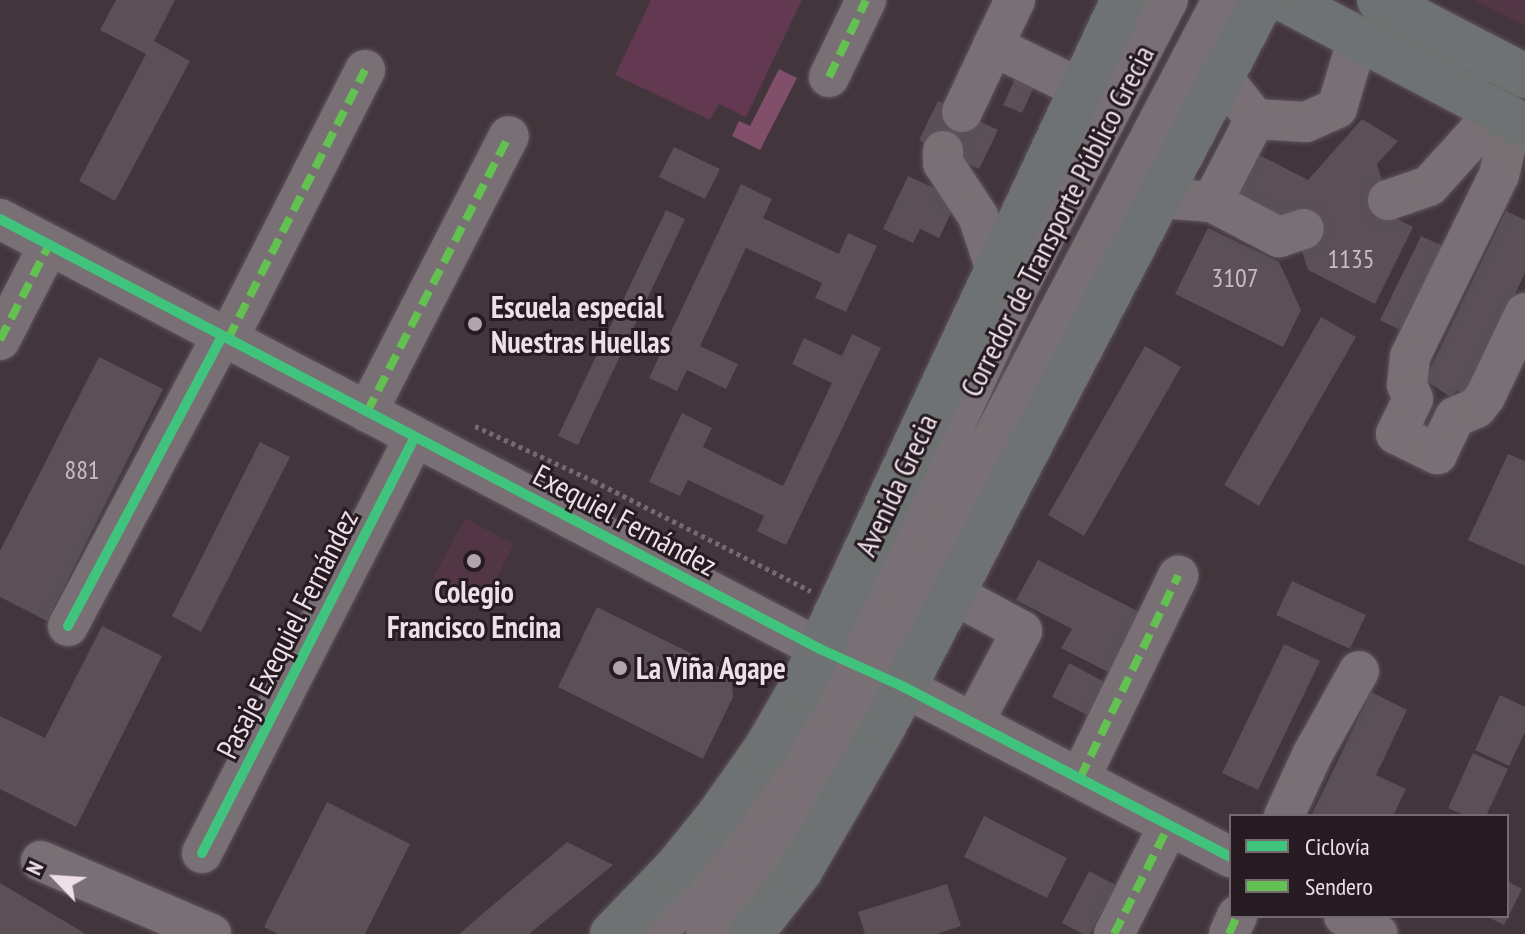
<!DOCTYPE html>
<html>
<head>
<meta charset="utf-8">
<style>
  body { margin:0 }
  #map { position:relative; width:1525px; height:934px; overflow:hidden; background:#42353c; font-family:"PT Sans Narrow",sans-serif }
  div>[style] { position:absolute }
  [style*='--x'] { left:calc(var(--x)*1px); top:calc(var(--y)*1px); width:calc(var(--w)*1px); rotate:calc(var(--a)*1deg) }
  .built>* { inset:0; background:#523645 }
  .green>* { inset:0; background:#633851 }
  .water>* { inset:0; background:#814f6a }
  .building>* { inset:0; background:#5a5056 }
  .minor-tunnel>* { height:40px; margin-top:-20px; transform-origin:0; background:repeating-linear-gradient(90deg,#5c4f56 0 40px,transparent 0 60px) }
  .path>* { height:5px; margin-top:-2.5px; transform-origin:0; background:repeating-linear-gradient(90deg,#746b70 0 4px,transparent 0 8px) }
  .roads { filter:drop-shadow(0 0 2px #5f545b) drop-shadow(0 0 2px #5f545b) }
  .minor>* { height:40px; margin:-20px; padding:0 20px; transform-origin:20px; border-radius:20px; background:#797075 }
  .major>* { height:44px; margin:-22px; padding:0 22px; transform-origin:22px; border-radius:22px; background:#6f7272 }
  .quiet>* { height:8px; margin-top:-4px; transform-origin:0; background:repeating-linear-gradient(90deg,#63c152 0 16px,transparent 0 24px) }
  .cycleway>* { height:10px; margin:-5px; padding:0 5px; transform-origin:5px; border-radius:5px; background:#40c37c }
  .dots>* { width:22px; height:22px; translate:-50% -50%; box-sizing:border-box; border:4px solid #261b21; border-radius:50% }
  span { translate:-50% -50%; white-space:nowrap; text-align:center; line-height:1.15; -webkit-text-stroke:6px #261b21; paint-order:stroke }
  .number-label { font-size:26px; color:#cabcc4 }
  .number-label span { -webkit-text-stroke-width:0 }
  .street-label { font-size:30px; color:#efe0e8 }
  .poi-label { font-size:30px; color:#efe0e8; font-weight:700 }
  .left { translate:0 -50%; text-align:left }
  .legend { position:absolute; left:1229px; top:814px; width:280px; height:104px; box-sizing:border-box; background:#261b21; border:2px solid #766a71; margin:0; padding:10px 14px; list-style:none; font-size:24px; color:#efe0e8 }
  .legend li { display:flex; align-items:center; gap:16px; height:40px }
  .legend b { width:40px; border:2px solid #766a71 }
  .north { position:absolute; left:16px; top:838px; width:80px; height:80px; -webkit-text-stroke:6px #261b21; paint-order:stroke; rotate:295deg; font-size:22px; font-weight:700; line-height:32px; text-align:center; color:#efe0e8 }
  .north::after { content:''; display:block; margin:auto; width:28px; height:36px; background:#efe0e8; clip-path:polygon(50% 0,100% 100%,50% 72%,0 100%) }
</style>
</head>
<body>
<div id="map">
  <div class="built">
    <div style="clip-path:polygon(1473px 0,1525px 0,1525px 26px)"></div>
    <div style="clip-path:polygon(465px 518px,514px 544px,483px 604px,433px 578px)"></div>
  </div>
  <div class="green">
    <div style="clip-path:polygon(651px 0,802px 0,746px 117px,719px 104px,710px 120px,615px 75px)"></div>
  </div>
  <div class="water">
    <div style="clip-path:polygon(779px 69px,797px 78px,760px 150px,732px 136px,739px 121px,750px 126px)"></div>
  </div>
  <div class="building">
    <div style="clip-path:polygon(116px 0,175px 0,154px 41px,190px 61px,115px 201px,79px 181px,146px 54px,100px 30px)"></div>
    <div style="clip-path:polygon(1018px 72px,1037px 80px,1022px 113px,1003px 105px)"></div>
    <div style="clip-path:polygon(938px 101px,998px 130px,979px 169px,919px 140px)"></div>
    <div style="clip-path:polygon(1362px 119px,1398px 141px,1377px 164px,1393px 217px,1413px 227px,1375px 304px,1308px 270px,1301px 248px,1325px 240px,1228px 188px,1248px 149px,1308px 180px)"></div>
    <div style="clip-path:polygon(674px 147px,720px 169px,705px 199px,659px 177px)"></div>
    <div style="clip-path:polygon(908px 176px,958px 199px,939px 238px,920px 229px,913px 243px,883px 229px)"></div>
    <div style="clip-path:polygon(741px 184px,772px 199px,763px 218px,839px 254px,848px 233px,877px 246px,846px 312px,815px 298px,822px 283px,746px 248px,700px 346px,738px 364px,726px 389px,687px 370px,677px 391px,649px 378px)"></div>
    <div style="clip-path:polygon(666px 210px,685px 219px,578px 445px,558px 436px)"></div>
    <div style="clip-path:polygon(1506px 211px,1525px 220px,1525px 273px,1467px 395px,1456px 390px,1452px 398px,1425px 380px)"></div>
    <div style="clip-path:polygon(1208px 228px,1279px 262px,1301px 310px,1283px 347px,1175px 294px)"></div>
    <div style="clip-path:polygon(1421px 236px,1443px 246px,1402px 331px,1380px 320px)"></div>
    <div style="clip-path:polygon(1321px 317px,1356px 337px,1259px 506px,1224px 485px)"></div>
    <div style="clip-path:polygon(852px 334px,881px 348px,786px 545px,757px 531px,764px 516px,688px 480px,680px 496px,649px 482px,682px 413px,712px 428px,703px 447px,783px 486px,832px 383px,792px 364px,804px 338px,842px 356px)"></div>
    <div style="clip-path:polygon(1145px 346px,1181px 367px,1084px 536px,1048px 515px)"></div>
    <div style="clip-path:polygon(99px 357px,163px 389px,47px 621px,0 597px,0 551px)"></div>
    <div style="clip-path:polygon(260px 442px,290px 457px,201px 632px,172px 616px)"></div>
    <div style="clip-path:polygon(1508px 454px,1525px 461px,1525px 566px,1468px 540px)"></div>
    <div style="clip-path:polygon(1038px 560px,1145px 615px,1114px 675px,1061px 648px,1072px 629px,1016px 600px)"></div>
    <div style="clip-path:polygon(1292px 581px,1366px 615px,1350px 649px,1276px 615px)"></div>
    <div style="clip-path:polygon(597px 607px,731px 673px,733px 697px,703px 759px,558px 687px)"></div>
    <div style="clip-path:polygon(102px 626px,162px 656px,76px 827px,0 789px,0 716px,45px 738px)"></div>
    <div style="clip-path:polygon(1284px 644px,1320px 661px,1258px 790px,1222px 773px)"></div>
    <div style="clip-path:polygon(1069px 663px,1108px 684px,1091px 717px,1052px 697px)"></div>
    <div style="clip-path:polygon(1371px 692px,1407px 710px,1376px 775px,1406px 789px,1393px 816px,1311px 816px)"></div>
    <div style="clip-path:polygon(1500px 695px,1525px 707px,1525px 732px,1509px 766px,1475px 750px)"></div>
    <div style="clip-path:polygon(1473px 753px,1508px 769px,1486px 816px,1466px 816px,1448px 808px)"></div>
    <div style="clip-path:polygon(327px 802px,410px 844px,365px 934px,278px 934px,264px 927px)"></div>
    <div style="clip-path:polygon(984px 816px,1067px 858px,1047px 898px,964px 857px)"></div>
    <div style="clip-path:polygon(567px 842px,613px 865px,529px 934px,459px 934px)"></div>
    <div style="clip-path:polygon(1089px 871px,1116px 885px,1090px 934px,1083px 934px,1062px 923px)"></div>
    <div style="clip-path:polygon(1507px 881px,1522px 889px,1504px 925px,1486px 916px,1507px 916px)"></div>
    <div style="clip-path:polygon(0 883px,86px 934px,0 934px)"></div>
    <div style="clip-path:polygon(947px 884px,961px 926px,937px 934px,865px 934px,858px 912px)"></div>
  </div>
  <div class="minor-tunnel">
    <div style="--x:1304;--y:229;--w:89;--a:-19"></div>
  </div>
  <div class="path">
    <div style="--x:475;--y:426;--w:131;--a:24.8"></div>
    <div style="--x:594;--y:481;--w:243;--a:26.9"></div>
  </div>
  <div class="roads">
    <div class="minor">
      <div style="--x:1015;--y:0;--w:51;--a:115.6"></div>
      <div style="--x:993;--y:46;--w:98;--a:26"></div>
      <div style="--x:829;--y:77;--w:85;--a:-64.3"></div>
      <div style="--x:1222;--y:77;--w:53;--a:51.8"></div>
      <div style="--x:1255;--y:119;--w:51;--a:3.4"></div>
      <div style="--x:1306;--y:122;--w:34;--a:-24"></div>
      <div style="--x:1337;--y:108;--w:73;--a:-73.3"></div>
      <div style="--x:962;--y:112;--w:73;--a:-64.8"></div>
      <div style="--x:1508;--y:117;--w:16;--a:86"></div>
      <div style="--x:1509;--y:133;--w:43;--a:103.4"></div>
      <div style="--x:1499;--y:175;--w:203;--a:116.1"></div>
      <div style="--x:1410;--y:357;--w:28;--a:96"></div>
      <div style="--x:1407;--y:385;--w:15;--a:67"></div>
      <div style="--x:1413;--y:399;--w:39;--a:116"></div>
      <div style="--x:1396;--y:434;--w:46;--a:26"></div>
      <div style="--x:1437;--y:454;--w:41;--a:-64.1"></div>
      <div style="--x:1455;--y:417;--w:23;--a:-23"></div>
      <div style="--x:1476;--y:408;--w:14;--a:-51"></div>
      <div style="--x:1485;--y:397;--w:93;--a:-64.5"></div>
      <div style="--x:943;--y:151;--w:12;--a:90"></div>
      <div style="--x:943;--y:163;--w:64;--a:56.6"></div>
      <div style="--x:978;--y:216;--w:57;--a:71.6"></div>
      <div style="--x:1159;--y:198;--w:53;--a:4.3"></div>
      <div style="--x:1212;--y:202;--w:76;--a:27.6"></div>
      <div style="--x:1279;--y:237;--w:26;--a:-18"></div>
      <div style="--x:1388;--y:200;--w:43;--a:-18.9"></div>
      <div style="--x:1429;--y:186;--w:101;--a:-47.8"></div>
      <div style="--x:1212;--y:202;--w:93;--a:-62.6"></div>
      <div style="--x:0;--y:219;--w:926;--a:27.67"></div>
      <div style="--x:820;--y:649;--w:92;--a:24.3"></div>
      <div style="--x:904;--y:687;--w:369;--a:27.5"></div>
      <div style="--x:228;--y:339;--w:302;--a:-63"></div>
      <div style="--x:0;--y:340;--w:107;--a:-62.7"></div>
      <div style="--x:367;--y:412;--w:310;--a:-62.8"></div>
      <div style="--x:955;--y:595;--w:76;--a:28.2"></div>
      <div style="--x:1022;--y:631;--w:104;--a:118"></div>
      <div style="--x:68;--y:626;--w:328;--a:-62"></div>
      <div style="--x:1080;--y:778;--w:225;--a:-64.1"></div>
      <div style="--x:1284;--y:816;--w:67;--a:-65.3"></div>
      <div style="--x:1312;--y:755;--w:96;--a:-60.8"></div>
      <div style="--x:202;--y:853;--w:467;--a:-62.9"></div>
      <div style="--x:41;--y:861;--w:185;--a:23.2"></div>
      <div style="--x:1344;--y:916;--w:38;--a:28"></div>
      <div style="--x:655;--y:934;--w:76;--a:-46.1"></div>
      <div style="--x:708;--y:879;--w:111;--a:-53.4"></div>
      <div style="--x:774;--y:790;--w:108;--a:-59.4"></div>
      <div style="--x:829;--y:697;--w:459;--a:-65.2"></div>
      <div style="--x:1022;--y:280;--w:316;--a:-62.5"></div>
      <div style="--x:706;--y:934;--w:87;--a:-51"></div>
      <div style="--x:761;--y:866;--w:90;--a:-57.7"></div>
      <div style="--x:809;--y:790;--w:891;--a:-62.4"></div>
      <div style="--x:1114;--y:934;--w:122;--a:-63.2"></div>
      <div style="--x:1229;--y:934;--w:20;--a:-66"></div>
    </div>
    <div class="major">
      <div style="--x:1285;--y:0;--w:271;--a:27.7"></div>
      <div style="--x:1379;--y:0;--w:165;--a:27.5"></div>
      <div style="--x:612;--y:934;--w:91;--a:-45.9"></div>
      <div style="--x:675;--y:869;--w:68;--a:-50.9"></div>
      <div style="--x:718;--y:816;--w:83;--a:-54.8"></div>
      <div style="--x:766;--y:748;--w:74;--a:-60"></div>
      <div style="--x:803;--y:684;--w:755;--a:-64.93"></div>
      <div style="--x:751;--y:934;--w:80;--a:-52.1"></div>
      <div style="--x:800;--y:871;--w:168;--a:-59.9"></div>
      <div style="--x:884;--y:726;--w:819;--a:-62.5"></div>
    </div>
  </div>
  <div class="quiet">
    <div style="--x:829;--y:77;--w:85;--a:-64.3"></div>
    <div style="--x:228;--y:339;--w:302;--a:-63"></div>
    <div style="--x:0;--y:340;--w:107;--a:-62.7"></div>
    <div style="--x:367;--y:412;--w:310;--a:-62.8"></div>
    <div style="--x:1080;--y:778;--w:225;--a:-64.1"></div>
    <div style="--x:1114;--y:934;--w:122;--a:-63.2"></div>
    <div style="--x:1229;--y:934;--w:20;--a:-66"></div>
  </div>
  <div class="cycleway">
    <div style="--x:0;--y:219;--w:926;--a:27.67"></div>
    <div style="--x:820;--y:649;--w:92;--a:24.3"></div>
    <div style="--x:904;--y:687;--w:369;--a:27.5"></div>
    <div style="--x:68;--y:626;--w:328;--a:-62"></div>
    <div style="--x:202;--y:853;--w:467;--a:-62.9"></div>
  </div>
  <div class="dots">
    <div style="left:475px;top:324px;background:#b2a4ac"></div>
    <div style="left:474px;top:561px;background:#b2a4ac"></div>
    <div style="left:620px;top:668px;background:#b2a4ac"></div>
  </div>
  <div class="number-label">
    <span style="left:1351px;top:259px">1135</span>
    <span style="left:1235px;top:278px">3107</span>
    <span style="left:82px;top:470px">881</span>
  </div>
  <div class="street-label">
    <span style="left:1057px;top:221px;rotate:-63deg">Corredor de Transporte Público Grecia</span>
    <span style="left:896px;top:485px;rotate:-65deg">Avenida Grecia</span>
    <span style="left:625px;top:520px;rotate:28deg">Exequiel Fernández</span>
    <span style="left:287px;top:634px;rotate:-63deg">Pasaje Exequiel Fernández</span>
  </div>
  <div class="poi-label">
    <span class="left" style="left:491px;top:324px">Escuela especial<br>Nuestras Huellas</span>
    <span style="left:474px;top:609px">Colegio<br>Francisco Encina</span>
    <span class="left" style="left:636px;top:668px">La Viña Agape</span>
  </div>
  <ul class="legend">
  <li><b style="height:10px;background:#40c37c"></b>Ciclovía</li>
  <li><b style="height:10px;background:#63c152"></b>Sendero</li>
  </ul>
  <div class="north">N</div>
</div>
</body>
</html>
